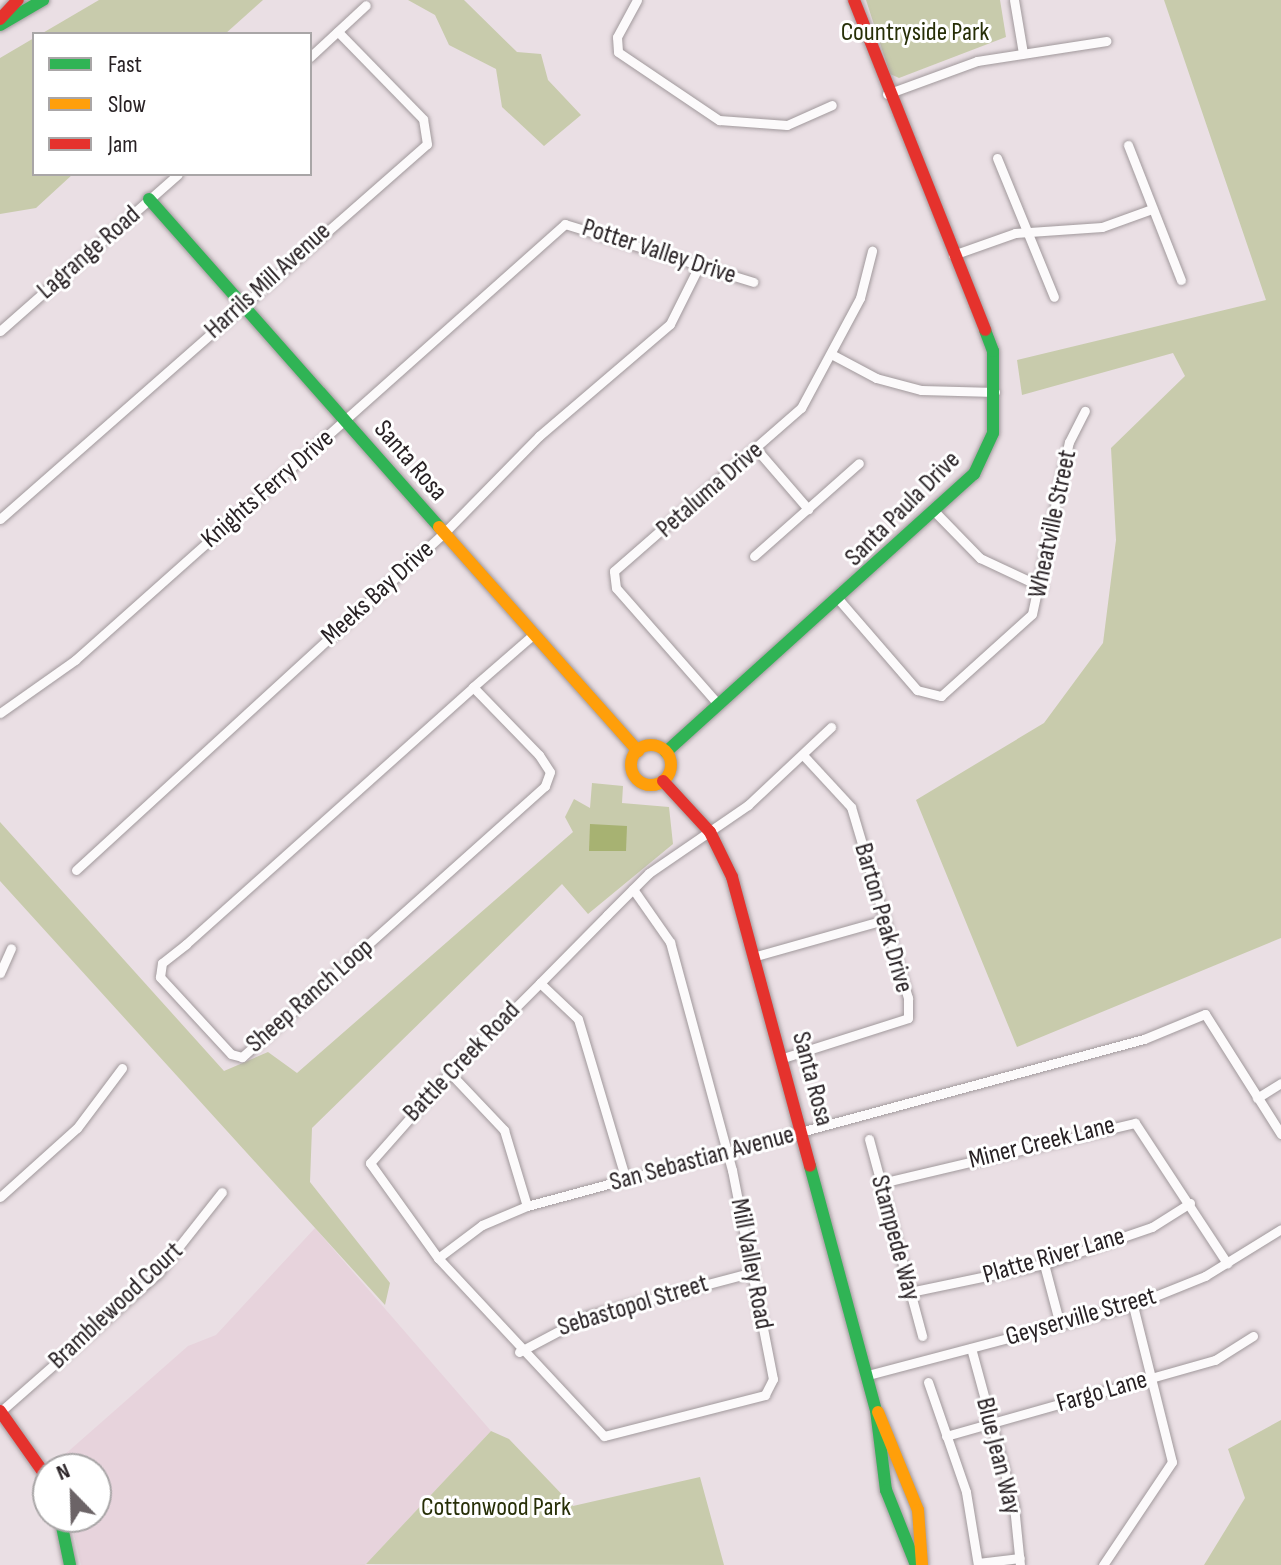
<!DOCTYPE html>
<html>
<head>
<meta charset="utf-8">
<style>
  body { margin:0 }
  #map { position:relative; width:1281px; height:1565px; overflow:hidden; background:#eadfe4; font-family:"Sofia Sans Condensed",sans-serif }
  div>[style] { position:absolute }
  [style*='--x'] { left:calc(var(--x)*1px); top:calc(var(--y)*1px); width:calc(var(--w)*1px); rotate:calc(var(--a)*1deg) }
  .built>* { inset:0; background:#e7d3dc }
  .green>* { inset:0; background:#c8cbac }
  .water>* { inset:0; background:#a7b272 }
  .roads { filter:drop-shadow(0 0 2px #a1999c) drop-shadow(0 0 2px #a1999c) }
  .street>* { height:9px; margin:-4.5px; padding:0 4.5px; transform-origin:4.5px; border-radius:4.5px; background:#fcfafb }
  .fast>* { height:12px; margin:-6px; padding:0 6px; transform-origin:6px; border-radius:6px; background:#30b455 }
  .slow>* { height:12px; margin:-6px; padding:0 6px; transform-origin:6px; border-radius:6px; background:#ff9f0a }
  .slow>.ring { margin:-6px; padding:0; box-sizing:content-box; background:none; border:12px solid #ff9f0a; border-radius:50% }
  .jam>* { height:12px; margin:-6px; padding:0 6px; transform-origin:6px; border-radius:6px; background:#e5322d }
  span { translate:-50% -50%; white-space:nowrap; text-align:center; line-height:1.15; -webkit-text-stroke:6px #fff; paint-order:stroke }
  .park-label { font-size:26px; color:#272f07 }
  .street-label { font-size:26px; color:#282124 }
  .legend { position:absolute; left:32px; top:32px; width:280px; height:144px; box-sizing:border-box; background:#fff; border:2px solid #a9a6a7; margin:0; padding:10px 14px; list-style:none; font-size:24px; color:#282124 }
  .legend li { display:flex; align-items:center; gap:16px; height:40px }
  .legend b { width:40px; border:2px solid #a9a6a7 }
  .north { position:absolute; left:32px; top:1453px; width:80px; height:80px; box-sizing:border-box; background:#fff; border:2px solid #a9a6a7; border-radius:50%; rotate:337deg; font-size:22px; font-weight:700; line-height:32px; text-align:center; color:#282124 }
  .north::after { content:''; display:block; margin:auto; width:28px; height:36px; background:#6c6467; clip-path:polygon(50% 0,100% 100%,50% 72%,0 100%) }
</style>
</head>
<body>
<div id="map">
  <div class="built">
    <div style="clip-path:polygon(315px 1228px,491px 1431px,365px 1565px,81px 1565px,70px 1517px,96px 1517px,96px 1469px,54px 1464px,188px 1346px,216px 1335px)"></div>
  </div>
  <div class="green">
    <div style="clip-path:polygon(99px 0,263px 0,225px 34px,41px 34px)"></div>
    <div style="clip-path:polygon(408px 0,464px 0,517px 52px,541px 54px,548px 80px,581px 115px,544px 146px,502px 107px,496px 69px,449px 45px,435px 15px)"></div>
    <div style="clip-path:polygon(866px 0,1000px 0,1006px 37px,899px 78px,890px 74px)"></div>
    <div style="clip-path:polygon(1164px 0,1281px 0,1281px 938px,1017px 1047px,916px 800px,1044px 723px,1103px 643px,1116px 540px,1111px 448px,1185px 376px,1173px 353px,1022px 395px,1017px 360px,1266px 300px)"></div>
    <div style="clip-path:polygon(34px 38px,34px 174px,73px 174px,36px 208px,0 214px,0 58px)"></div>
    <div style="clip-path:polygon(592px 783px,623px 786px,622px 803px,669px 807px,673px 844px,588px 914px,562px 884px,312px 1128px,310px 1182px,390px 1283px,385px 1305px,0 881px,0 822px,224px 1071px,268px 1052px,297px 1073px,573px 832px,565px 817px,574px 799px,590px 808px)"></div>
    <div style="clip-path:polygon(1281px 1420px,1281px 1565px,1204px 1565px,1245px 1498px,1228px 1449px)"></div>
    <div style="clip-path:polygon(491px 1431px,509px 1439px,573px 1506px,700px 1477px,724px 1565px,366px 1564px)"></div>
  </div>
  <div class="water">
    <div style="clip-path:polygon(590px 824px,627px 826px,626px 851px,589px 851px)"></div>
  </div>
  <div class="roads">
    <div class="street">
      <div style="--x:637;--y:0;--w:42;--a:118.4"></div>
      <div style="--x:617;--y:37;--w:15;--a:86"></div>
      <div style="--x:618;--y:52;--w:122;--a:34"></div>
      <div style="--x:719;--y:120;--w:68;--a:4.2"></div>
      <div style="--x:787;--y:125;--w:49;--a:-24"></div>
      <div style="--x:1014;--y:0;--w:54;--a:80.4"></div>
      <div style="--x:310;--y:57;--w:76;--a:-42.9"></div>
      <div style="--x:887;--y:94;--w:96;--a:-20.1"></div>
      <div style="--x:977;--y:61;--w:131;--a:-8.8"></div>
      <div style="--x:1128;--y:145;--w:145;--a:68.6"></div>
      <div style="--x:997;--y:158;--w:150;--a:67.7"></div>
      <div style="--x:953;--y:255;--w:66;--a:-19.5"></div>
      <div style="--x:1015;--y:233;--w:87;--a:-3.9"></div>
      <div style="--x:1102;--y:227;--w:53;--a:-19.8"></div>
      <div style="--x:0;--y:331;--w:237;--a:-41.4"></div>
      <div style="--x:833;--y:355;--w:49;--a:28.1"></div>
      <div style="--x:876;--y:378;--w:47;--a:14.9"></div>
      <div style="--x:921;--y:390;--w:74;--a:1.5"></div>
      <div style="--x:758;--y:451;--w:77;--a:49.2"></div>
      <div style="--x:937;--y:514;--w:62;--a:45.7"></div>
      <div style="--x:980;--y:558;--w:68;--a:25.1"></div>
      <div style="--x:0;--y:519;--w:568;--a:-41.29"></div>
      <div style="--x:427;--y:144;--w:25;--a:-99"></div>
      <div style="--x:423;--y:119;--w:122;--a:-134.3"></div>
      <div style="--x:754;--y:556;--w:140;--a:-41.5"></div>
      <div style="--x:840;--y:601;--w:118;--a:49.1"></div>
      <div style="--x:917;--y:690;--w:25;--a:14"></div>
      <div style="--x:941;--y:696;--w:122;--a:-42"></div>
      <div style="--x:1032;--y:614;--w:176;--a:-77.9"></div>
      <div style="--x:1069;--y:442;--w:35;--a:-63"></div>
      <div style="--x:473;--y:687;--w:95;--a:45.9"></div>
      <div style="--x:539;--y:755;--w:20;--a:57"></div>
      <div style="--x:550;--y:772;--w:15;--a:110"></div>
      <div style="--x:545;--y:786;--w:407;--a:138.2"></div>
      <div style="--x:242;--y:1057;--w:11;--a:-165"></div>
      <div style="--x:231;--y:1054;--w:105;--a:-132.7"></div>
      <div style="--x:160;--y:977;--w:14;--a:-82"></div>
      <div style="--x:162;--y:963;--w:31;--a:-38"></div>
      <div style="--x:186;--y:944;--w:385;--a:-41.8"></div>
      <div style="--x:473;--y:687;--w:81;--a:-41"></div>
      <div style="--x:718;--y:704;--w:154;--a:-131.3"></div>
      <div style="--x:616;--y:588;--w:17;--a:-97"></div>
      <div style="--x:614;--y:571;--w:248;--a:-41.1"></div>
      <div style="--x:801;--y:408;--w:125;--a:-61.8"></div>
      <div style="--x:860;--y:298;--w:49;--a:-75.7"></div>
      <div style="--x:0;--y:713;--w:92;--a:-35.2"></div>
      <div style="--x:75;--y:660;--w:656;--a:-41.66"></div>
      <div style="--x:565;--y:224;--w:197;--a:17.1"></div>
      <div style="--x:76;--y:870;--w:499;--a:-42.5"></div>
      <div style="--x:444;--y:533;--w:136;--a:-45.6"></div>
      <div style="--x:539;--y:436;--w:172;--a:-40.5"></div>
      <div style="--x:670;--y:324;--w:60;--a:-63.4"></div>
      <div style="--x:633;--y:889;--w:65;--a:55.1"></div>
      <div style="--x:670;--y:942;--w:236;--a:74.8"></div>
      <div style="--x:732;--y:1170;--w:213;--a:78.9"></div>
      <div style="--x:773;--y:1379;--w:18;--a:117"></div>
      <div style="--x:765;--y:1395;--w:166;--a:165.7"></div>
      <div style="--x:604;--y:1436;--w:243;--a:-133"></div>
      <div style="--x:438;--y:1258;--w:117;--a:-125.6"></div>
      <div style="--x:370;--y:1163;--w:116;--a:-48.5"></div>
      <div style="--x:447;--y:1076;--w:132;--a:-45"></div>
      <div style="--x:540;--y:983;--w:95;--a:-45.4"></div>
      <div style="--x:607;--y:915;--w:59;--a:-45"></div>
      <div style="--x:649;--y:873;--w:120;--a:-34.5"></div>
      <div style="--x:748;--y:805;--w:114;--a:-43.2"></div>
      <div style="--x:756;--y:956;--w:133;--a:-15.7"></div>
      <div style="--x:0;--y:973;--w:27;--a:-66"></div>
      <div style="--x:540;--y:983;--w:52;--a:43.5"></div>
      <div style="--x:578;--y:1019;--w:168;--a:73.4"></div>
      <div style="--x:783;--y:1058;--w:131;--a:-17.7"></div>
      <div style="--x:908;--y:1018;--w:20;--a:-90"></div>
      <div style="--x:908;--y:998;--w:199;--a:-106.6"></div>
      <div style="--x:851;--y:807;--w:71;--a:-132.7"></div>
      <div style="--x:450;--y:1073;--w:79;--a:46.5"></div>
      <div style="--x:504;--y:1130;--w:79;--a:73.2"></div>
      <div style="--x:1257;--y:1098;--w:28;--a:-32"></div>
      <div style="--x:869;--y:1139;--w:204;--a:74.9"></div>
      <div style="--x:881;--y:1183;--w:261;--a:-13.3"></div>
      <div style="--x:1135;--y:1123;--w:168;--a:56.7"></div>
      <div style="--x:0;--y:1197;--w:103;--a:-41.9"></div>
      <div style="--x:77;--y:1128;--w:75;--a:-53.1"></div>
      <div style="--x:438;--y:1258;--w:55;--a:-36.9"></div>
      <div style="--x:482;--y:1225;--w:49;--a:-22.9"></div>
      <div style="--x:527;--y:1206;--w:639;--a:-15.15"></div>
      <div style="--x:1144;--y:1039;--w:66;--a:-22.3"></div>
      <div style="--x:1205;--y:1014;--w:142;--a:57.7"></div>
      <div style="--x:1044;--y:1264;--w:63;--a:75.3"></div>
      <div style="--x:910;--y:1292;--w:137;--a:-11.8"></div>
      <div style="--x:1044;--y:1264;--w:114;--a:-18.9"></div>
      <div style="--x:1152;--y:1227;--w:45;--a:-32.3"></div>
      <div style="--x:971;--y:1348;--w:164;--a:74.8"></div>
      <div style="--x:1014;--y:1506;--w:59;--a:84.2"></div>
      <div style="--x:519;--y:1352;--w:77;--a:-27.9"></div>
      <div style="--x:587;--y:1316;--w:172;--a:-14.8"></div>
      <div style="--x:868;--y:1375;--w:274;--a:-14.8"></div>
      <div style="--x:1133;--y:1305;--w:78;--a:-21.9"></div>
      <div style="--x:1205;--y:1276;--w:89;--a:-31.7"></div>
      <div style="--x:928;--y:1382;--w:116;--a:70.9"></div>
      <div style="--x:966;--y:1492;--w:74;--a:80.7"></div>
      <div style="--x:0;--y:1412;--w:210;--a:-41.3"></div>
      <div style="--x:158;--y:1273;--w:103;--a:-51.7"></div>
      <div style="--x:946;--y:1436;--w:280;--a:-15.8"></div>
      <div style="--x:1215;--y:1360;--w:45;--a:-32.3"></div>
      <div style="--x:978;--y:1563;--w:42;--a:-6.8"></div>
      <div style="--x:1103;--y:1565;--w:124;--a:-56.2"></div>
      <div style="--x:1172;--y:1462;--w:162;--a:-104"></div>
    </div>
    <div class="fast">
      <div style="--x:0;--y:25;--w:50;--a:-30.2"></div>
      <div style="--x:149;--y:199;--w:438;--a:48.5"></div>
      <div style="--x:666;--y:752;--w:415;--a:-42.1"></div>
      <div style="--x:974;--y:474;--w:45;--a:-65.1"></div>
      <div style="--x:993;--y:433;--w:82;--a:-90"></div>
      <div style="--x:993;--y:351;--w:22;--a:-111"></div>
      <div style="--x:810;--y:1166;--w:253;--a:74.9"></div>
      <div style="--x:876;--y:1410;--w:81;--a:82.9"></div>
      <div style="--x:886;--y:1490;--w:81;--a:68.2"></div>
      <div style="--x:60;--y:1517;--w:49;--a:78.2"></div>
    </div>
    <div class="slow">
      <div style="--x:439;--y:527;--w:300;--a:48.4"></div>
      <div class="ring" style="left:631px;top:745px;width:28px;height:28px"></div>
      <div style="--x:878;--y:1412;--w:106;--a:67.8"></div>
      <div style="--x:918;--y:1510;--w:55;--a:85.8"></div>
    </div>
    <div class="jam">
      <div style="--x:854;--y:0;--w:355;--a:68.3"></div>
      <div style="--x:0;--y:19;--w:26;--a:-47"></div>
      <div style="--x:663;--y:781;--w:69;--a:47.3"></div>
      <div style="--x:710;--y:832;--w:50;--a:63.9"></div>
      <div style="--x:732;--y:877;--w:299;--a:74.9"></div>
      <div style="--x:0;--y:1411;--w:83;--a:54.8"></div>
    </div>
  </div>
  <div class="park-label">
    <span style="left:915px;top:33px">Countryside Park</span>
    <span style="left:496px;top:1508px">Cottonwood Park</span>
  </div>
  <div class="street-label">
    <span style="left:659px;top:252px;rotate:18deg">Potter Valley Drive</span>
    <span style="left:89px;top:253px;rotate:-41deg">Lagrange Road</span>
    <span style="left:268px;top:281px;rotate:-42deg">Harrils Mill Avenue</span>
    <span style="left:410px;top:461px;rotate:49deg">Santa Rosa</span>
    <span style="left:268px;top:489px;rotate:-41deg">Knights Ferry Drive</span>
    <span style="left:710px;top:490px;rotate:-41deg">Petaluma Drive</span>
    <span style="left:903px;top:509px;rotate:-45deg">Santa Paula Drive</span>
    <span style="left:1053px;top:524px;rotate:-78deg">Wheatville Street</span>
    <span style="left:378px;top:593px;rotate:-42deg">Meeks Bay Drive</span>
    <span style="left:883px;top:918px;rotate:74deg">Barton Peak Drive</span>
    <span style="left:310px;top:996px;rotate:-41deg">Sheep Ranch Loop</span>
    <span style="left:462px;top:1062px;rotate:-46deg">Battle Creek Road</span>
    <span style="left:812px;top:1079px;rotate:75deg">Santa Rosa</span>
    <span style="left:1042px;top:1143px;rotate:-14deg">Miner Creek Lane</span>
    <span style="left:702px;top:1159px;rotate:-15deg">San Sebastian Avenue</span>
    <span style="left:895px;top:1238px;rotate:75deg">Stampede Way</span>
    <span style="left:1054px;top:1256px;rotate:-16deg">Platte River Lane</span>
    <span style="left:751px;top:1264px;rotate:79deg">Mill Valley Road</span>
    <span style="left:116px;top:1306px;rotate:-43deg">Bramblewood Court</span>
    <span style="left:633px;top:1306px;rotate:-17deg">Sebastopol Street</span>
    <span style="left:1081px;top:1317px;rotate:-16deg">Geyserville Street</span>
    <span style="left:1102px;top:1392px;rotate:-16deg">Fargo Lane</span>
    <span style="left:998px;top:1456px;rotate:76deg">Blue Jean Way</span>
  </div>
  <ul class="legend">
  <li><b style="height:10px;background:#30b455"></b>Fast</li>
  <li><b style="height:10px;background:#ff9f0a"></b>Slow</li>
  <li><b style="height:10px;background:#e5322d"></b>Jam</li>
  </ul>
  <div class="north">N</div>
</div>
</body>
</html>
